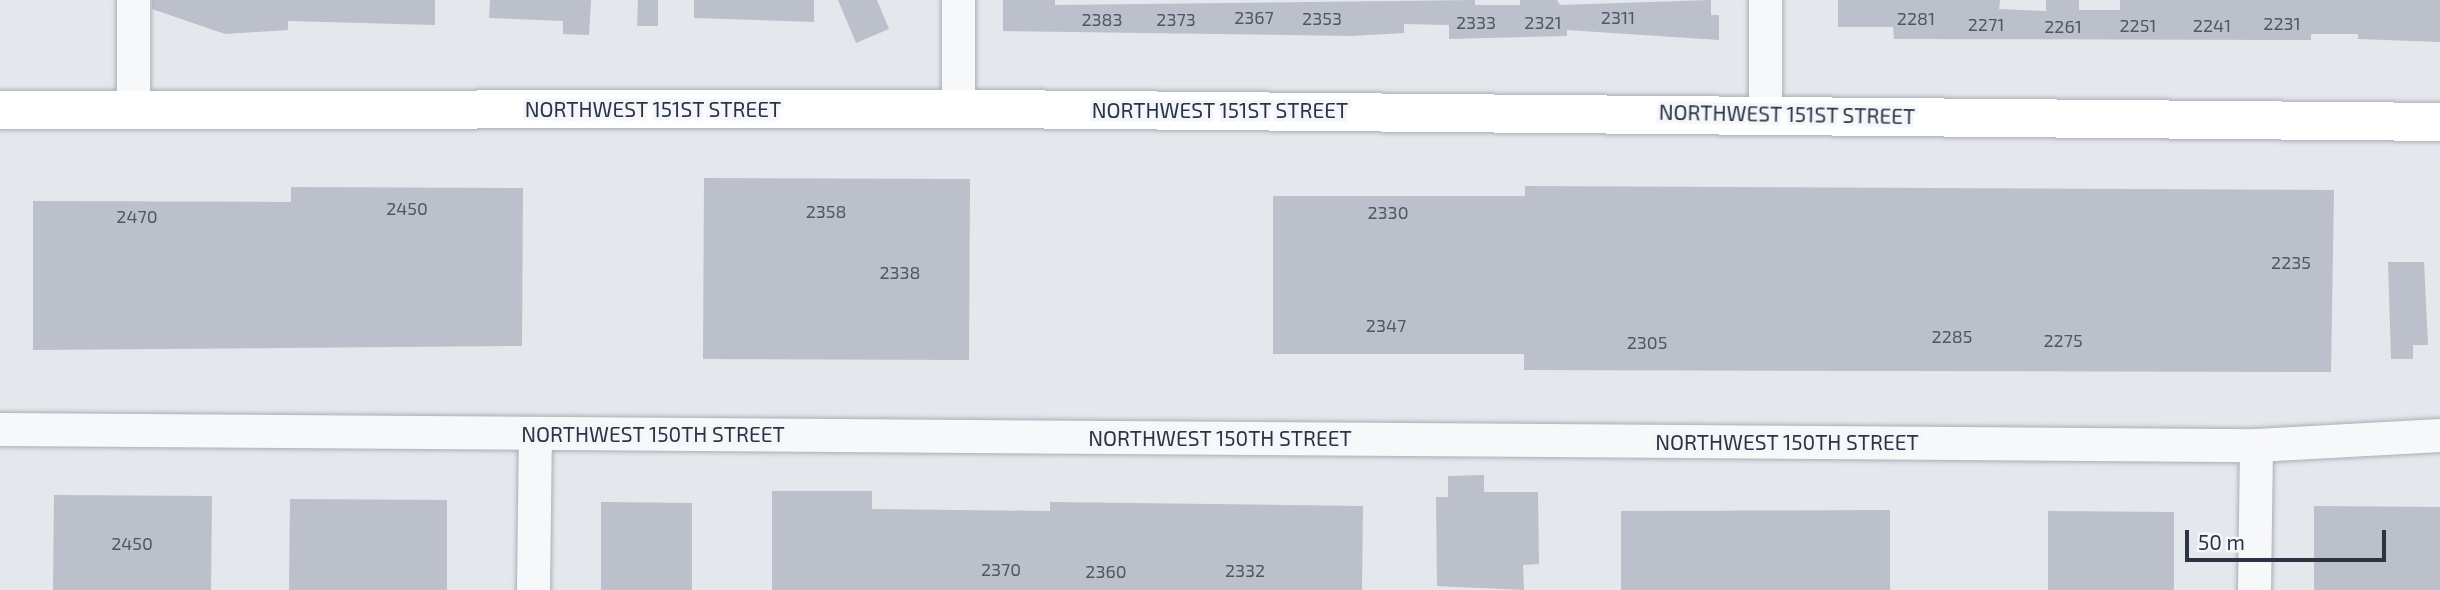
<!DOCTYPE html>
<html>
<head>
<meta charset="utf-8">
<style>
  body { margin:0 }
  #map { position:relative; width:2440px; height:590px; overflow:hidden; background:#e4e7ec; font-family:"Exo 2",sans-serif }
  div>[style] { position:absolute }
  [style*='--x'] { left:calc(var(--x)*1px); top:calc(var(--y)*1px); width:calc(var(--w)*1px); rotate:calc(var(--a)*1deg) }
  .building>* { inset:0; background:#bbc0ca }
  .roads { filter:drop-shadow(0 0 2px #a9aeb7) drop-shadow(0 0 2px #a9aeb7) }
  .street>* { height:33px; margin:-16.5px; padding:0 16.5px; transform-origin:16.5px; border-radius:16.5px; background:#f7f8fa }
  .secondary>* { height:38px; margin:-19px; padding:0 19px; transform-origin:19px; border-radius:19px; background:#fff }
  span { translate:-50% -50%; white-space:nowrap; text-align:center; line-height:1.15; -webkit-text-stroke:7px #f4f6f9; paint-order:stroke }
  .number-label { font-size:18px; color:#4f5766 }
  .number-label span { -webkit-text-stroke-width:0 }
  .street-label { font-size:21px; color:#2b3445 }
  .scale { position:absolute; left:2185px; top:530px; width:201px; height:32px; box-sizing:border-box; border:4px solid #2b3445; border-top:0; padding-left:9px; font-size:21px; line-height:24px; white-space:nowrap; color:#2b3445; -webkit-text-stroke:5px #f4f6f9; paint-order:stroke }
</style>
</head>
<body>
<div id="map">
  <div class="building">
    <div style="clip-path:polygon(152px 0,435px 0,435px 25px,288px 21px,288px 30px,225px 34px,152px 9px)"></div>
    <div style="clip-path:polygon(490px 0,591px 0,589px 35px,563px 34px,563px 21px,489px 18px)"></div>
    <div style="clip-path:polygon(638px 0,658px 0,658px 26px,637px 26px)"></div>
    <div style="clip-path:polygon(694px 0,814px 0,814px 22px,694px 18px)"></div>
    <div style="clip-path:polygon(838px 0,877px 0,889px 29px,856px 43px)"></div>
    <div style="clip-path:polygon(1003px 0,1055px 0,1055px 5px,1475px 0,1475px 5px,1520px 5px,1520px 0,1557px 0,1560px 5px,1711px 0,1711px 15px,1719px 15px,1719px 40px,1567px 30px,1567px 36px,1449px 39px,1449px 25px,1404px 24px,1404px 33px,1351px 36px,1003px 31px)"></div>
    <div style="clip-path:polygon(1838px 0,2000px 0,1999px 9px,2046px 11px,2046px 0,2079px 0,2079px 10px,2120px 10px,2120px 0,2440px 0,2440px 42px,2358px 39px,2358px 34px,2311px 34px,2311px 40px,1894px 39px,1893px 27px,1838px 27px)"></div>
    <div style="clip-path:polygon(704px 178px,970px 179px,969px 360px,703px 359px)"></div>
    <div style="clip-path:polygon(1525px 186px,2334px 190px,2331px 372px,1524px 370px,1524px 354px,1273px 354px,1273px 196px,1525px 196px)"></div>
    <div style="clip-path:polygon(291px 187px,523px 188px,522px 346px,33px 350px,33px 201px,291px 202px)"></div>
    <div style="clip-path:polygon(2388px 262px,2424px 262px,2428px 345px,2413px 345px,2413px 359px,2391px 359px)"></div>
    <div style="clip-path:polygon(1484px 475px,1484px 492px,1538px 492px,1539px 564px,1523px 565px,1524px 590px,1437px 586px,1436px 497px,1448px 497px,1448px 476px)"></div>
    <div style="clip-path:polygon(772px 491px,872px 491px,872px 509px,1050px 511px,1050px 502px,1363px 506px,1362px 590px,772px 590px)"></div>
    <div style="clip-path:polygon(54px 495px,212px 496px,211px 590px,53px 590px)"></div>
    <div style="clip-path:polygon(290px 499px,447px 500px,447px 590px,289px 590px)"></div>
    <div style="clip-path:polygon(601px 502px,692px 503px,692px 590px,601px 590px)"></div>
    <div style="clip-path:polygon(2314px 506px,2440px 507px,2440px 590px,2314px 590px)"></div>
    <div style="clip-path:polygon(1890px 510px,1890px 590px,1621px 590px,1621px 511px)"></div>
    <div style="clip-path:polygon(2048px 511px,2174px 512px,2174px 590px,2048px 590px)"></div>
  </div>
  <div class="roads">
    <div class="street">
      <div style="--x:958;--y:108;--w:108;--a:-90"></div>
      <div style="--x:133;--y:109;--w:109;--a:-90"></div>
      <div style="--x:1765;--y:114;--w:114;--a:-90"></div>
      <div style="--x:0;--y:429;--w:2256;--a:0.41"></div>
      <div style="--x:2256;--y:445;--w:184;--a:-3.1"></div>
      <div style="--x:533;--y:590;--w:157;--a:-89.3"></div>
      <div style="--x:2254;--y:590;--w:145;--a:-89.2"></div>
    </div>
    <div class="secondary">
      <div style="--x:0;--y:110;--w:988;--a:-0.06"></div>
      <div style="--x:988;--y:109;--w:1452;--a:0.51"></div>
    </div>
  </div>
  <div class="number-label">
    <span style="left:1254px;top:17px">2367</span>
    <span style="left:1618px;top:17px">2311</span>
    <span style="left:1322px;top:18px">2353</span>
    <span style="left:1916px;top:18px">2281</span>
    <span style="left:1102px;top:19px">2383</span>
    <span style="left:1176px;top:19px">2373</span>
    <span style="left:1476px;top:22px">2333</span>
    <span style="left:1543px;top:22px">2321</span>
    <span style="left:2282px;top:23px">2231</span>
    <span style="left:1986px;top:24px">2271</span>
    <span style="left:2138px;top:25px">2251</span>
    <span style="left:2212px;top:25px">2241</span>
    <span style="left:2063px;top:26px">2261</span>
    <span style="left:407px;top:208px">2450</span>
    <span style="left:826px;top:211px">2358</span>
    <span style="left:1388px;top:212px">2330</span>
    <span style="left:137px;top:216px">2470</span>
    <span style="left:2291px;top:262px">2235</span>
    <span style="left:900px;top:272px">2338</span>
    <span style="left:1386px;top:325px">2347</span>
    <span style="left:1952px;top:336px">2285</span>
    <span style="left:2063px;top:340px">2275</span>
    <span style="left:1647px;top:342px">2305</span>
    <span style="left:132px;top:543px">2450</span>
    <span style="left:1001px;top:569px">2370</span>
    <span style="left:1245px;top:570px">2332</span>
    <span style="left:1106px;top:571px">2360</span>
  </div>
  <div class="street-label">
    <span style="left:653px;top:109px">NORTHWEST 151ST STREET</span>
    <span style="left:1220px;top:110px">NORTHWEST 151ST STREET</span>
    <span style="left:1787px;top:114px;rotate:1deg">NORTHWEST 151ST STREET</span>
    <span style="left:653px;top:434px">NORTHWEST 150TH STREET</span>
    <span style="left:1220px;top:438px">NORTHWEST 150TH STREET</span>
    <span style="left:1787px;top:442px">NORTHWEST 150TH STREET</span>
  </div>
  <div class="scale">50 m</div>
</div>
</body>
</html>
